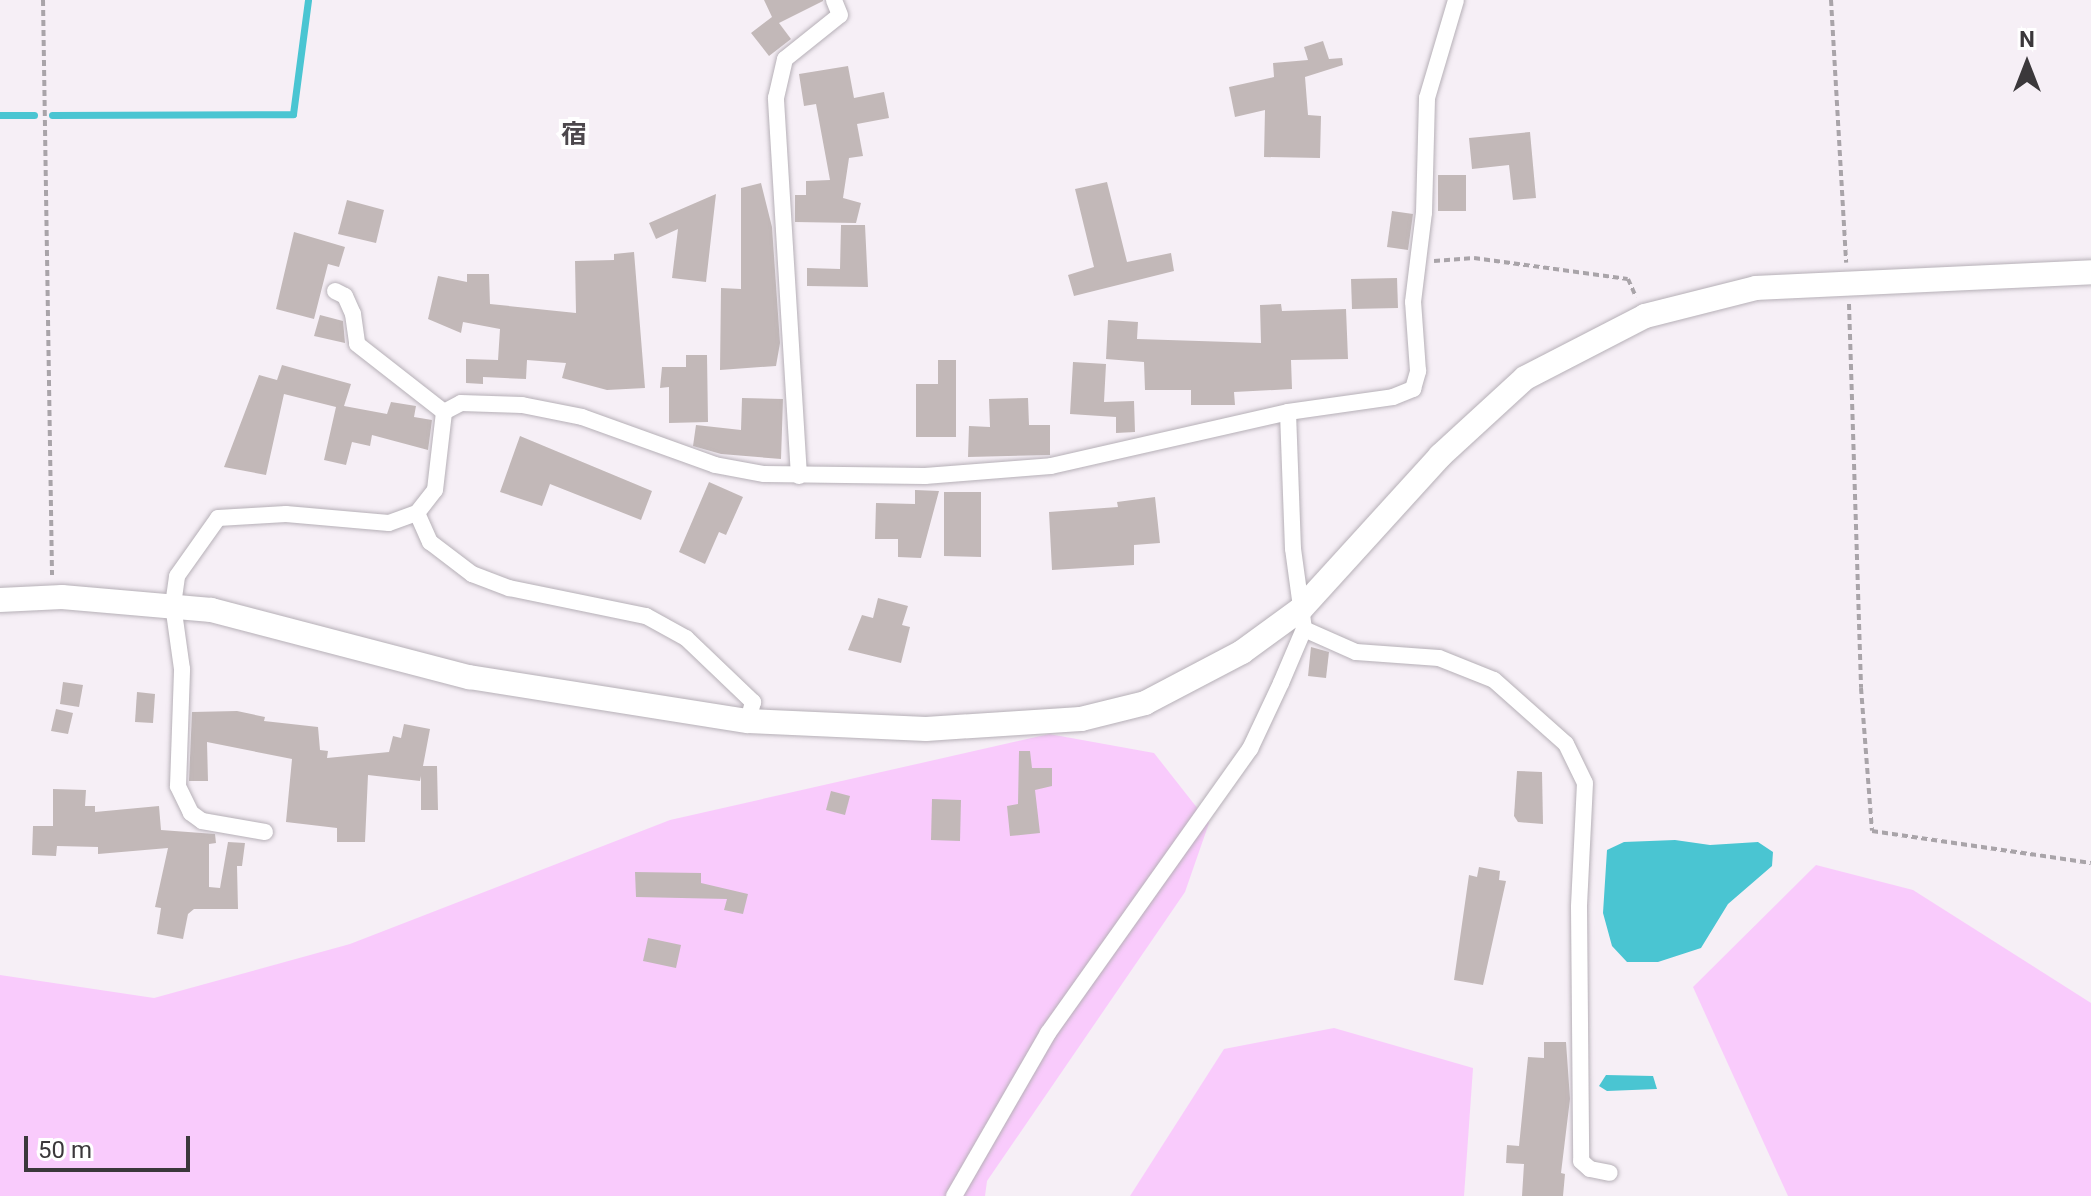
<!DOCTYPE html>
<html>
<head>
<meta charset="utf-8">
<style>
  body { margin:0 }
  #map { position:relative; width:2091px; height:1196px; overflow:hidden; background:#f6eff6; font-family:Roboto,"Noto Sans JP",sans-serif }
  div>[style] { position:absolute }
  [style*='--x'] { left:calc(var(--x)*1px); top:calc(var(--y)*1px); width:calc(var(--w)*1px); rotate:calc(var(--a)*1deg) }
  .green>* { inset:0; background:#f9cbfc }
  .water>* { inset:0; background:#4ac5d2 }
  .stream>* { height:7px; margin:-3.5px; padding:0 3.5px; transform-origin:3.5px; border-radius:3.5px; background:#4ac5d2 }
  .building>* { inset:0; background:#c2b8b8 }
  .path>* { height:4px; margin-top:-2px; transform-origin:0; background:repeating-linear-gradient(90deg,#a9a4a9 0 6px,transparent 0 10px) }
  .roads { filter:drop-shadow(0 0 2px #b6b0b7) drop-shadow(0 0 2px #b6b0b7) }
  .street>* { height:16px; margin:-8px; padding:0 8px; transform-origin:8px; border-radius:8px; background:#fff }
  .secondary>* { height:24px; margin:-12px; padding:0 12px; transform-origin:12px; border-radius:12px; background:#fff }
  span { translate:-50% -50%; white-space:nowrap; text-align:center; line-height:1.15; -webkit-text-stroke:8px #fff; paint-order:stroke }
  .neighbourhood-label { font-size:26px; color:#4c474c; font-weight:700 }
  .north { position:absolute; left:1987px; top:24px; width:80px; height:80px; -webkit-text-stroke:6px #fff; paint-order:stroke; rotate:0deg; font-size:22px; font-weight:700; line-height:32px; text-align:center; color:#3b383b }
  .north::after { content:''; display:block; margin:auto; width:28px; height:36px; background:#3b383b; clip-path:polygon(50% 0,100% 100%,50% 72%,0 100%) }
  .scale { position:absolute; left:24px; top:1136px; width:166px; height:36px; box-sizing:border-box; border:4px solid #3b383b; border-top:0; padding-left:10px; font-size:24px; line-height:28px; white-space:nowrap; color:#3b383b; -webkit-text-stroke:6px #fff; paint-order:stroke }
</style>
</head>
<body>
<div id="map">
  <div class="green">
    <div style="clip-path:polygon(1049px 734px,1154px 753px,1209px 823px,1185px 892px,987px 1181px,985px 1196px,0 1196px,0 975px,154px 998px,350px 944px,670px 820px)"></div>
    <div style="clip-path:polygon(1816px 865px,1913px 890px,2091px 1003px,2091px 1196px,1788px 1196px,1693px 987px)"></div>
    <div style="clip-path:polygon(1334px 1028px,1473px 1068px,1464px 1196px,1130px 1196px,1224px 1049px)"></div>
  </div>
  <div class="water">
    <div style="clip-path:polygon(1675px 840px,1710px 845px,1758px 842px,1773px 852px,1772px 866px,1728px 904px,1701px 948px,1658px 962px,1627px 962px,1612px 946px,1603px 913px,1607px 850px,1624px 842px)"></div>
    <div style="clip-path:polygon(1606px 1075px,1653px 1076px,1657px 1089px,1607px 1091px,1599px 1086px)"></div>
  </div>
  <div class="stream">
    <div style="--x:0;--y:115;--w:34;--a:0"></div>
    <div style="--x:52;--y:115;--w:241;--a:-0.2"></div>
    <div style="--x:293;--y:114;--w:115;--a:-82.5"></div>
  </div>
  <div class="building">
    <div style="clip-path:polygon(764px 0,823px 0,823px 1px,779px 23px,791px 39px,769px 56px,751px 33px,772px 17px)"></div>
    <div style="clip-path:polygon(1323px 41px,1329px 59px,1342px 58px,1343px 65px,1305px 77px,1308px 115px,1321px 116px,1320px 158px,1264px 157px,1265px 110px,1235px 117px,1229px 87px,1274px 77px,1273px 63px,1308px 60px,1304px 47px)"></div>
    <div style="clip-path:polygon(848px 66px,854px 98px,884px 92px,889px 118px,857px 124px,863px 156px,849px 158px,843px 198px,861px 203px,856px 223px,795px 222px,795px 195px,806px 195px,806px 181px,830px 180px,816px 104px,804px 106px,799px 74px)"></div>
    <div style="clip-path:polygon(1530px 132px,1536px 198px,1513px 200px,1509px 165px,1472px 169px,1469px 138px)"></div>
    <div style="clip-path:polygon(1438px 175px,1466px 175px,1466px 211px,1438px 211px)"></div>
    <div style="clip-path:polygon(1107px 182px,1127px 262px,1171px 253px,1174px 271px,1074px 296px,1068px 275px,1094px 267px,1075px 189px)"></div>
    <div style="clip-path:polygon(761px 183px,772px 227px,780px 343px,776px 366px,720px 370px,721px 288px,741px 289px,741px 188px)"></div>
    <div style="clip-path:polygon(716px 194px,706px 282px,672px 278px,678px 229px,656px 239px,649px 223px)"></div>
    <div style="clip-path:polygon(347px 200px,384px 210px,376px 243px,338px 234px)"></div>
    <div style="clip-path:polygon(1392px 211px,1413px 214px,1408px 250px,1387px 247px)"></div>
    <div style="clip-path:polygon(841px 225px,865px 225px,868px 287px,807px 286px,807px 268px,840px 269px)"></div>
    <div style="clip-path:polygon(294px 232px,345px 247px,339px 267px,328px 264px,314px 319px,276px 309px)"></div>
    <div style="clip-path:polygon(634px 252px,645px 388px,607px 390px,562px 378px,566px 363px,527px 360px,526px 379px,483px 377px,483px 384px,466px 383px,466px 359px,498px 360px,500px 329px,463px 322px,461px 333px,428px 319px,438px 276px,467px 282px,467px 274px,489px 274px,490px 304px,576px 313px,575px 261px,614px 260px,614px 254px)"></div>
    <div style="clip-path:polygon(1397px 278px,1398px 308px,1352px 309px,1351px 279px)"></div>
    <div style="clip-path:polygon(1281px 304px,1282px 311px,1346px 309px,1348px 359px,1291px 360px,1292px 389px,1234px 392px,1235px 405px,1191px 405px,1191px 390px,1145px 390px,1144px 362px,1106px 359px,1108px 320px,1138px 322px,1137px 339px,1261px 343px,1260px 305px)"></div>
    <div style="clip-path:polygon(320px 315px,343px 321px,345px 343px,314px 336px)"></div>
    <div style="clip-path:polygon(686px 355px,707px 355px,708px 422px,669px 423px,669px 387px,660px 388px,662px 367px,686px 367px)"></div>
    <div style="clip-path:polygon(938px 360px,956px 360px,956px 437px,916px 437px,916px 384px,938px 384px)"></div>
    <div style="clip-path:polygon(1073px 362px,1106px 364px,1104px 402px,1134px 401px,1135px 432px,1116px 433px,1116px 417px,1070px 414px)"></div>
    <div style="clip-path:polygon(282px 365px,351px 384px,344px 406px,387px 414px,391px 402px,416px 406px,414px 417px,432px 420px,428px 450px,372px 435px,370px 446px,352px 442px,346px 465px,324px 460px,336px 407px,284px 394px,266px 475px,224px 467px,259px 375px,277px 380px)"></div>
    <div style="clip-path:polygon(742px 398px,783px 399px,781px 459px,721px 454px,693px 446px,696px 425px,741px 430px)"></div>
    <div style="clip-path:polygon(1028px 398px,1029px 425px,1050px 425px,1050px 455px,968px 457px,969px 426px,990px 427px,989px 399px)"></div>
    <div style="clip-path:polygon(520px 436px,652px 491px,641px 520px,550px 484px,542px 506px,500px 492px)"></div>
    <div style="clip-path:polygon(709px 482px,743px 497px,726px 535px,719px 532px,705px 564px,679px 552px)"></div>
    <div style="clip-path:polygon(915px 490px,939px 491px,921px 558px,898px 557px,898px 539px,875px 539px,876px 503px,915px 504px)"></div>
    <div style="clip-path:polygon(944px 492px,981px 492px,981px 557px,944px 556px)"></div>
    <div style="clip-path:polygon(1155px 497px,1160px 543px,1134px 545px,1134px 565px,1052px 570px,1049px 512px,1118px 507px,1117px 502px)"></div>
    <div style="clip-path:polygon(878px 598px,908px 606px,902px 625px,910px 627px,901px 663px,848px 650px,862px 615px,873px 618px)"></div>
    <div style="clip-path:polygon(1311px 647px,1329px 652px,1326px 678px,1308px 676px)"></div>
    <div style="clip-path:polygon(63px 682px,83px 685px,79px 707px,60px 704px)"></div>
    <div style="clip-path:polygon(137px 692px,155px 694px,153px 723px,135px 722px)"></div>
    <div style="clip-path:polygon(56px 709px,73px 713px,68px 734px,51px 731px)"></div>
    <div style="clip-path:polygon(237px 711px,265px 717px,264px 721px,318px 727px,320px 750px,328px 751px,327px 758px,389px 752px,393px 736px,401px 738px,404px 724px,430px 729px,423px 766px,437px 766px,438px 810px,421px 810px,421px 776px,420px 781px,368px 775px,365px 842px,337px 842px,337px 828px,286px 822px,292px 759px,207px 742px,208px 781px,189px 781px,192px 712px)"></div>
    <div style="clip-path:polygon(1019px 751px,1030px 751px,1032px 768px,1052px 768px,1052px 786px,1035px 790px,1040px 833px,1010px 836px,1007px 806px,1018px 804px)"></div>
    <div style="clip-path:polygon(1517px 771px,1542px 772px,1543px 824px,1518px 822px,1514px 816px)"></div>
    <div style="clip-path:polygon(53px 789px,86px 790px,85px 806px,95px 806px,95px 812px,159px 806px,161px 830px,215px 834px,216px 843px,209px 844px,209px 887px,220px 888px,228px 842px,245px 843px,242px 866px,237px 866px,238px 909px,194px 909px,188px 914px,183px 939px,157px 934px,161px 908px,155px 907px,168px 848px,98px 854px,98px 847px,57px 846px,56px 856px,32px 855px,33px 826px,53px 826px)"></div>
    <div style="clip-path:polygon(831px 791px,850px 796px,845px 815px,826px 810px)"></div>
    <div style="clip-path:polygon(932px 799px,961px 800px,960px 841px,931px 840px)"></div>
    <div style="clip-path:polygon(1479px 867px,1500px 871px,1499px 880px,1506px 881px,1483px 985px,1454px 980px,1469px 875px,1477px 877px)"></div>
    <div style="clip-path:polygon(635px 872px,701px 873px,701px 883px,748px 894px,743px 914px,724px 910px,727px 899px,636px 897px)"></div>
    <div style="clip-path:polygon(648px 938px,681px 945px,676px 968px,643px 961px)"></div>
    <div style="clip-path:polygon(1544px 1042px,1566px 1042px,1570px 1099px,1561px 1173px,1565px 1174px,1563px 1196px,1522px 1196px,1524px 1164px,1506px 1163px,1507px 1145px,1519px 1146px,1528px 1057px,1544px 1058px)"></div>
  </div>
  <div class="path">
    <div style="--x:43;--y:0;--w:575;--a:89.1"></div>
    <div style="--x:1831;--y:0;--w:263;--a:86.7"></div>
    <div style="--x:1434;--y:261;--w:40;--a:-4.3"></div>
    <div style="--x:1474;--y:258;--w:155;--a:7.8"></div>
    <div style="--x:1628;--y:279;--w:20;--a:66"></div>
    <div style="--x:1849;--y:304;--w:384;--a:88.2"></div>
    <div style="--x:1861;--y:688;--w:143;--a:85.6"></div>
    <div style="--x:1872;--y:831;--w:221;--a:8.3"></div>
  </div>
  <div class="roads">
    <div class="street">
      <div style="--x:335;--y:291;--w:11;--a:27"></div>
      <div style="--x:345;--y:296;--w:20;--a:66"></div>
      <div style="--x:353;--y:314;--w:30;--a:82"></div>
      <div style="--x:357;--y:344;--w:110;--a:38"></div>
      <div style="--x:799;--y:476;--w:379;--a:-93.5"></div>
      <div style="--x:776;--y:98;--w:40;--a:-77"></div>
      <div style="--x:785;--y:59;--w:70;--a:-38.7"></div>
      <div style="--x:840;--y:15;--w:16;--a:-112"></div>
      <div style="--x:417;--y:513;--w:32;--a:66"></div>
      <div style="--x:430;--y:542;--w:53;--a:37.3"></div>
      <div style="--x:472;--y:574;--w:40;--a:21"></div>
      <div style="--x:509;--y:588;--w:140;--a:11.6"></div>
      <div style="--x:646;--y:616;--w:46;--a:28.8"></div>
      <div style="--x:686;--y:638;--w:93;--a:43.7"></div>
      <div style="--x:753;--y:702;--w:20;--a:105"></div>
      <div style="--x:1304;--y:629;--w:57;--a:23.9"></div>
      <div style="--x:1356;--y:652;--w:83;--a:4.1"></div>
      <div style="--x:1439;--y:658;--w:59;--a:21.8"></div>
      <div style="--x:1494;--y:680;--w:96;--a:41.6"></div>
      <div style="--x:1566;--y:744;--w:43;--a:64"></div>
      <div style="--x:1585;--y:783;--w:124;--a:92.8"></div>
      <div style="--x:1579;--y:907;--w:254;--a:89.5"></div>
      <div style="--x:1581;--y:1161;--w:12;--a:42"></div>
      <div style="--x:1590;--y:1169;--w:20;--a:11"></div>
      <div style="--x:265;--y:832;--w:64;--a:-170.1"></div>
      <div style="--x:202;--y:821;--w:14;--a:-144"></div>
      <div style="--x:191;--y:813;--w:30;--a:-116"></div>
      <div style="--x:178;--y:786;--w:117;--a:-88"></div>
      <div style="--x:182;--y:669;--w:65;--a:-98"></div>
      <div style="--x:173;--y:605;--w:29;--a:-82"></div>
      <div style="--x:177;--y:576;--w:71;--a:-54.7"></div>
      <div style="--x:218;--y:518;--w:68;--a:-3.4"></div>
      <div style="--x:286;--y:514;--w:103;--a:5"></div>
      <div style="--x:389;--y:523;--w:30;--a:-20"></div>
      <div style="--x:417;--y:513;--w:29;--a:-52"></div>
      <div style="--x:435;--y:490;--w:79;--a:-83.4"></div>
      <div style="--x:444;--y:412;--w:19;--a:-28"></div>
      <div style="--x:461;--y:403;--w:61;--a:1.9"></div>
      <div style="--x:522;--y:405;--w:61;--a:11.3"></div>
      <div style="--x:582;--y:417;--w:141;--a:19.8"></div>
      <div style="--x:715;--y:465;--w:50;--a:10.4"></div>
      <div style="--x:764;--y:474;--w:161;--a:0.7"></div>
      <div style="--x:925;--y:476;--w:126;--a:-4.5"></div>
      <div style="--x:1051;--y:466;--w:243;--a:-12.8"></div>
      <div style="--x:1288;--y:412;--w:106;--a:-8.1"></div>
      <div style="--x:1393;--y:397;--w:22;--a:-22"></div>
      <div style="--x:1413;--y:389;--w:19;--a:-74"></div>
      <div style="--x:1418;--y:371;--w:69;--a:-94.1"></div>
      <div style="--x:1413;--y:302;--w:90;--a:-83"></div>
      <div style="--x:1424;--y:213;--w:115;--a:-88.5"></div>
      <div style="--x:1427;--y:98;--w:102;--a:-73.5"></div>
      <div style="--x:954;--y:1196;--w:188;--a:-60"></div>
      <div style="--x:1048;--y:1033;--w:349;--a:-54.6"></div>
      <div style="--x:1250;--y:749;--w:73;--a:-64.8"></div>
      <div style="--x:1281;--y:683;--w:59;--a:-66.9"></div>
      <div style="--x:1304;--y:629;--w:81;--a:-97.8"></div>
      <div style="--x:1293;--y:549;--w:137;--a:-92.1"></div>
    </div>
    <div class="secondary">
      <div style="--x:0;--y:600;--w:62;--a:-2.8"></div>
      <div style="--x:62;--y:597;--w:150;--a:5"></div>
      <div style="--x:211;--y:610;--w:267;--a:14.6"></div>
      <div style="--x:469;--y:677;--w:282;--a:9"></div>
      <div style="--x:748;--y:721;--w:178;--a:2.6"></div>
      <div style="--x:926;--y:729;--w:155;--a:-3.7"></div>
      <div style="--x:1081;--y:719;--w:66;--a:-14"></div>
      <div style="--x:1145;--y:703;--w:110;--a:-27.7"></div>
      <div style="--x:1242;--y:652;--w:73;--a:-36.1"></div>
      <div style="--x:1301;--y:609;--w:207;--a:-47.7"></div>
      <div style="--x:1440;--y:456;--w:115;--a:-42.5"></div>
      <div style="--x:1525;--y:378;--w:135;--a:-27.3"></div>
      <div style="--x:1645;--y:316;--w:114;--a:-14.2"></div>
      <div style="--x:1756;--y:288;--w:335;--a:-2.7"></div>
    </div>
  </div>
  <div class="neighbourhood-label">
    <span style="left:574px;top:135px">宿</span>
  </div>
  <div class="north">N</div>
  <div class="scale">50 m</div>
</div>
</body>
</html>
